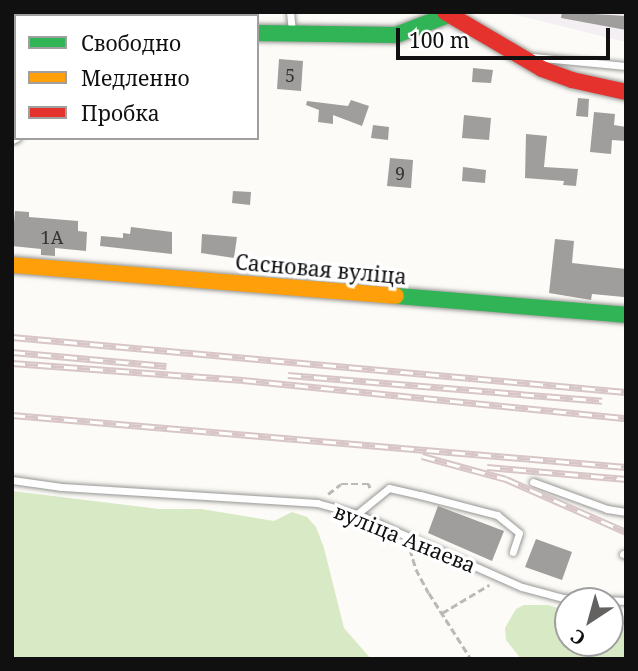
<!DOCTYPE html>
<html>
<head>
<meta charset="utf-8">
<style>
  body { margin:0 }
  #map { position:relative; width:638px; height:671px; overflow:hidden; background:#fcfbf7; font-family:"Noto Serif",serif }
  div>[style] { position:absolute }
  [style*='--x'] { left:calc(var(--x)*1px); top:calc(var(--y)*1px); width:calc(var(--w)*1px); rotate:calc(var(--a)*1deg) }
  .industrial>* { inset:0; background:#f4eff2 }
  .forest>* { inset:0; background:#d8e9c5 }
  .building>* { inset:0; background:#a09e9c }
  .path>* { height:2.5px; margin-top:-1.25px; transform-origin:0; background:repeating-linear-gradient(90deg,#b9b9b8 0 7px,transparent 0 10.5px) }
  .roads { filter:drop-shadow(0 0 2px #969694) drop-shadow(0 0 2px #969694) }
  .lane>* { height:7px; margin:-3.5px; padding:0 3.5px; transform-origin:3.5px; border-radius:3.5px; background:#fffefe }
  .street>* { height:14px; margin:-7px; padding:0 7px; transform-origin:7px; border-radius:7px; background:#fffefe }
  .fast>* { height:16px; margin:-8px; padding:0 8px; transform-origin:8px; border-radius:8px; background:#30b455 }
  .slow>* { height:16px; margin:-8px; padding:0 8px; transform-origin:8px; border-radius:8px; background:#ff9f0a }
  .jam>* { height:16px; margin:-8px; padding:0 8px; transform-origin:8px; border-radius:8px; background:#e5322d }
  .rail>* { height:7px; margin-top:-3.5px; transform-origin:0; background:repeating-linear-gradient(90deg,#fff 0 13px,#d8c6c7 0 26px); box-sizing:border-box; border-block:2px solid #d8c6c7 }
  span { translate:-50% -50%; white-space:nowrap; text-align:center; line-height:1.15; -webkit-text-stroke:7px #fff; paint-order:stroke }
  .number-label { font-size:18px; color:#343433 }
  .number-label span { -webkit-text-stroke-width:0 }
  .street-label { font-size:21px; color:#101010 }
  .frame { position:absolute; inset:0; border:14px solid #101010; pointer-events:none }
  .legend { position:absolute; left:14px; top:14px; width:245px; height:126px; box-sizing:border-box; background:#fff; border:2px solid #9f9f9f; margin:0; padding:9px 12px; list-style:none; font-size:21px; color:#101010 }
  .legend li { display:flex; align-items:center; gap:14px; height:35px }
  .legend b { width:35px; border:2px solid #9f9f9f }
  .north { position:absolute; left:554px; top:587px; width:70px; height:70px; box-sizing:border-box; background:#fff; border:2px solid #9f9f9f; border-radius:50%; rotate:216deg; font-size:19px; font-weight:700; line-height:28px; text-align:center; color:#101010 }
  .north::after { content:''; display:block; margin:auto; width:24px; height:32px; background:#636261; clip-path:polygon(50% 0,100% 100%,50% 72%,0 100%) }
  .scale { position:absolute; left:396px; top:28px; width:214px; height:32px; box-sizing:border-box; border:4px solid #101010; border-top:0; padding-left:9px; font-size:21px; line-height:24px; white-space:nowrap; color:#101010; -webkit-text-stroke:5px #fff; paint-order:stroke }
</style>
</head>
<body>
<div id="map">
  <div class="industrial">
    <div style="clip-path:polygon(626px 12px,626px 42px,508px 13px,508px 12px)"></div>
  </div>
  <div class="forest">
    <div style="clip-path:polygon(12px 12px,165px 12px,164px 16px,16px 16px,16px 138px,25px 138px,12px 147px)"></div>
    <div style="clip-path:polygon(12px 491px,159px 509px,201px 509px,274px 521px,292px 512px,307px 517px,316px 527px,324px 548px,344px 628px,371px 659px,12px 659px)"></div>
    <div style="clip-path:polygon(524px 605px,548px 605px,568px 611px,568px 643px,610px 643px,610px 623px,626px 628px,626px 659px,521px 659px,506px 640px,505px 628px,516px 609px)"></div>
  </div>
  <div class="building">
    <div style="clip-path:polygon(562px 12px,626px 16px,626px 30px,561px 18px)"></div>
    <div style="clip-path:polygon(279px 59px,303px 61px,301px 91px,277px 89px)"></div>
    <div style="clip-path:polygon(473px 68px,493px 70px,491px 83px,472px 82px)"></div>
    <div style="clip-path:polygon(578px 98px,589px 99px,588px 117px,576px 116px)"></div>
    <div style="clip-path:polygon(351px 100px,369px 106px,362px 126px,333px 115px,333px 124px,318px 122px,319px 110px,306px 105px,307px 101px,348px 106px)"></div>
    <div style="clip-path:polygon(594px 112px,615px 114px,614px 125px,626px 127px,626px 141px,612px 140px,611px 154px,590px 152px)"></div>
    <div style="clip-path:polygon(464px 115px,491px 118px,489px 140px,462px 138px)"></div>
    <div style="clip-path:polygon(373px 125px,389px 127px,388px 140px,371px 138px)"></div>
    <div style="clip-path:polygon(526px 134px,547px 136px,544px 167px,578px 169px,576px 186px,563px 185px,564px 181px,525px 178px)"></div>
    <div style="clip-path:polygon(390px 158px,413px 160px,411px 188px,387px 186px)"></div>
    <div style="clip-path:polygon(463px 167px,486px 170px,485px 183px,462px 181px)"></div>
    <div style="clip-path:polygon(233px 191px,251px 192px,250px 205px,232px 203px)"></div>
    <div style="clip-path:polygon(15px 211px,29px 212px,29px 217px,78px 221px,78px 231px,87px 232px,86px 251px,55px 248px,55px 256px,41px 255px,41px 249px,12px 246px)"></div>
    <div style="clip-path:polygon(131px 227px,172px 232px,172px 254px,100px 246px,101px 236px,123px 238px,123px 233px,130px 234px)"></div>
    <div style="clip-path:polygon(202px 234px,237px 237px,234px 258px,201px 253px)"></div>
    <div style="clip-path:polygon(555px 239px,574px 241px,572px 263px,626px 269px,624px 297px,592px 294px,591px 300px,549px 293px)"></div>
    <div style="clip-path:polygon(438px 506px,504px 531px,492px 561px,428px 533px)"></div>
    <div style="clip-path:polygon(536px 539px,572px 552px,562px 580px,525px 567px)"></div>
  </div>
  <div class="path">
    <div style="--x:328;--y:494;--w:16;--a:-38"></div>
    <div style="--x:341;--y:484;--w:28;--a:0"></div>
    <div style="--x:369;--y:484;--w:4;--a:76"></div>
    <div style="--x:410;--y:549;--w:21;--a:73"></div>
    <div style="--x:416;--y:569;--w:27;--a:62"></div>
    <div style="--x:429;--y:593;--w:78;--a:57.5"></div>
    <div style="--x:442;--y:613;--w:55;--a:-30.8"></div>
  </div>
  <div class="roads">
    <div class="lane">
      <div style="--x:290;--y:12;--w:20;--a:84"></div>
      <div style="--x:533;--y:57;--w:93;--a:5.5"></div>
      <div style="--x:12;--y:480;--w:50;--a:8"></div>
      <div style="--x:62;--y:487;--w:256;--a:3.6"></div>
      <div style="--x:317;--y:503;--w:41;--a:15.4"></div>
      <div style="--x:357;--y:514;--w:180;--a:23.9"></div>
      <div style="--x:522;--y:587;--w:42;--a:15"></div>
      <div style="--x:563;--y:598;--w:63;--a:2.7"></div>
      <div style="--x:533;--y:482;--w:79;--a:20"></div>
      <div style="--x:607;--y:509;--w:19;--a:9"></div>
      <div style="--x:357;--y:514;--w:41;--a:-39.1"></div>
      <div style="--x:389;--y:488;--w:32;--a:13"></div>
      <div style="--x:420;--y:495;--w:80;--a:14.6"></div>
      <div style="--x:497;--y:515;--w:28;--a:39"></div>
      <div style="--x:519;--y:533;--w:20;--a:108"></div>
      <div style="--x:623;--y:554;--w:3;--a:18"></div>
    </div>
    <div class="street">
      <div style="--x:12;--y:137;--w:4;--a:-27"></div>
    </div>
    <div class="fast">
      <div style="--x:257;--y:33;--w:139;--a:0.8"></div>
      <div style="--x:396;--y:35;--w:56;--a:-21"></div>
      <div style="--x:396;--y:296;--w:231;--a:4.7"></div>
    </div>
    <div class="slow">
      <div style="--x:12;--y:265;--w:385;--a:4.6"></div>
    </div>
    <div class="jam">
      <div style="--x:445;--y:12;--w:113;--a:30.4"></div>
      <div style="--x:542;--y:69;--w:32;--a:20"></div>
      <div style="--x:572;--y:80;--w:55;--a:12.5"></div>
    </div>
  </div>
  <div class="rail">
    <div style="--x:12;--y:337;--w:616;--a:5.12"></div>
    <div style="--x:12;--y:352;--w:155;--a:5.2"></div>
    <div style="--x:12;--y:363;--w:232;--a:4.2"></div>
    <div style="--x:243;--y:380;--w:385;--a:5.7"></div>
    <div style="--x:288;--y:375;--w:315;--a:4.7"></div>
    <div style="--x:12;--y:415;--w:616;--a:4.84"></div>
    <div style="--x:422;--y:456;--w:87;--a:15.3"></div>
    <div style="--x:506;--y:479;--w:131;--a:23.8"></div>
    <div style="--x:487;--y:467;--w:140;--a:4.9"></div>
  </div>
  <div class="number-label">
    <span style="left:290px;top:75px">5</span>
    <span style="left:400px;top:173px">9</span>
    <span style="left:52px;top:237px">1А</span>
  </div>
  <div class="street-label">
    <span style="left:321px;top:269px;rotate:5deg">Сасновая вуліца</span>
    <span style="left:405px;top:538px;rotate:22deg">вуліца Анаева</span>
  </div>
  <div class="frame"></div>
  <ul class="legend">
  <li><b style="height:9px;background:#30b455"></b>Свободно</li>
  <li><b style="height:9px;background:#ff9f0a"></b>Медленно</li>
  <li><b style="height:9px;background:#e5322d"></b>Пробка</li>
  </ul>
  <div class="north">С</div>
  <div class="scale">100 m</div>
</div>
</body>
</html>
